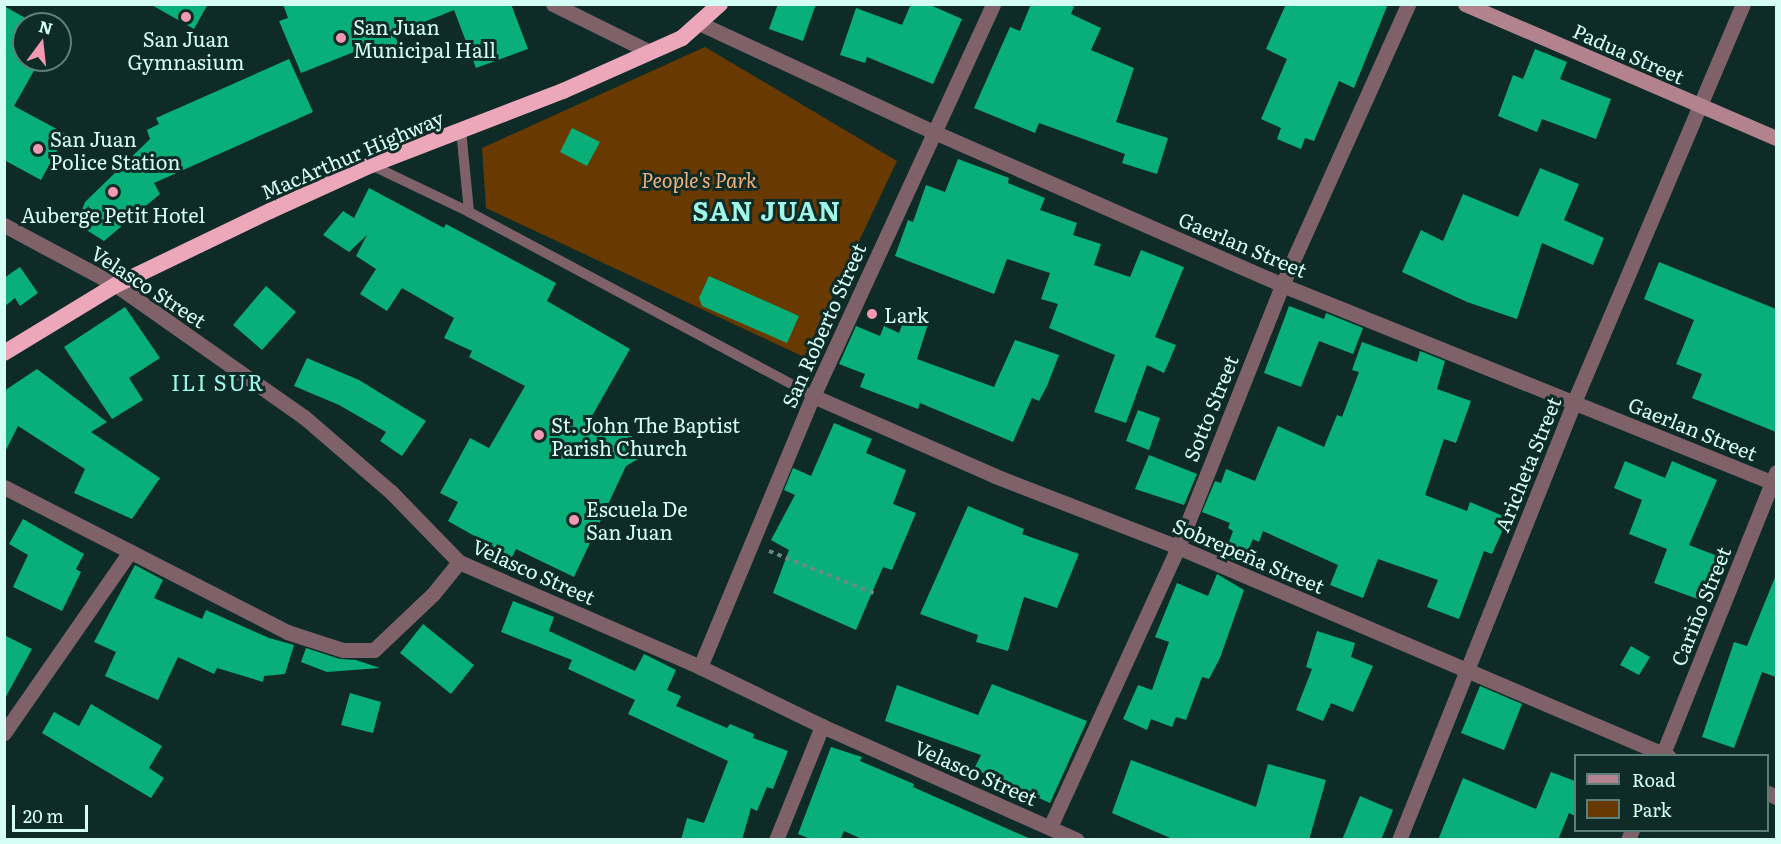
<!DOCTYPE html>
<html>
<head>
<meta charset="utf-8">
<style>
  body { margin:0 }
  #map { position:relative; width:1781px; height:844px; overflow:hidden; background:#0f2b27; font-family:Literata,serif }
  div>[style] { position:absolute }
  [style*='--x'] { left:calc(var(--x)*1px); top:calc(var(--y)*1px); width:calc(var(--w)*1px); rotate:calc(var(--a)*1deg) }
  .green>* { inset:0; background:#683900 }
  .building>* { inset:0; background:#08af79 }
  .path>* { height:4px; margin-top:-2px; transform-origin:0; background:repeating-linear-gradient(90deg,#688b85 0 4.5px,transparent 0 9px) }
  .service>* { height:10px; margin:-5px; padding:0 5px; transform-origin:5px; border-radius:5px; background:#7f6269 }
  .minor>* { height:15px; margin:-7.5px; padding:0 7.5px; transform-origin:7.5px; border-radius:7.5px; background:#7f6269 }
  .tertiary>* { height:15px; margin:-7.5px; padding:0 7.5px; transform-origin:7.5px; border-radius:7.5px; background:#7f6269 }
  .secondary>* { height:15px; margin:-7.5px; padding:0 7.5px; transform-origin:7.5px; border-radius:7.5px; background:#b2838f }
  .trunk>* { height:16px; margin:-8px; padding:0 8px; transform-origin:8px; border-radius:8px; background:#eca8ba }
  .dots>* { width:16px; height:16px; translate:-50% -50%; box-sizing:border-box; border:3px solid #0f2b27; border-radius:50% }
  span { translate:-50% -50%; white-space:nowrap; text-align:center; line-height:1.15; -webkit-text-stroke:6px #0f2b27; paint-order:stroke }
  .poi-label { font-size:20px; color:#d3fdf5 }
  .left { translate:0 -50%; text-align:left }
  .street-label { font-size:20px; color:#d3fdf5 }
  .park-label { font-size:20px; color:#f2b279; font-style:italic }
  .quarter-label { font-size:22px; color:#9ef7e8; letter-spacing:1.5px }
  .district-label { font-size:26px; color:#9ef7e8; font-weight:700; letter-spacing:1.5px }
  .frame { position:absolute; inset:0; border:6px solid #d3fdf5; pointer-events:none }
  .legend { position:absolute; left:1574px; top:754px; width:195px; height:78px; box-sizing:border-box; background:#0f2b27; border:2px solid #5d7f79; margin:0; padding:8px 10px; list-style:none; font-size:18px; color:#d3fdf5 }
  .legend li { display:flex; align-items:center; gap:12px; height:30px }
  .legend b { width:30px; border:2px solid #5d7f79 }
  .north { position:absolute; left:12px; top:12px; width:60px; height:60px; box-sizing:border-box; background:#0f2b27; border:2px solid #5d7f79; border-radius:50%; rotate:15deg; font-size:16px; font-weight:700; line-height:24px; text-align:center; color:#d3fdf5 }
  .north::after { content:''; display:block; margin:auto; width:21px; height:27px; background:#f19ab1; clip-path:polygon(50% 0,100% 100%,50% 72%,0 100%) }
  .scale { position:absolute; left:12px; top:805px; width:76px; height:27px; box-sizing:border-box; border:3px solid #d3fdf5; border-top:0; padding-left:8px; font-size:18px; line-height:21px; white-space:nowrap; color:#d3fdf5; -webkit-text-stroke:4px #0f2b27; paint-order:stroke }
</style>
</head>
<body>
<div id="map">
  <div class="green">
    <div style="clip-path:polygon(705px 47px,897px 161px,804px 357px,486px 208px,482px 148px)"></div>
  </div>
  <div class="building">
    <div style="clip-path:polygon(150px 4px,208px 4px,194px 29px)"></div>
    <div style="clip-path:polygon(283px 4px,511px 4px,528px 49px,476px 68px,454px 10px,394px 34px,400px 47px,364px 61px,359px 50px,301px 73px,279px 21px,288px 18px)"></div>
    <div style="clip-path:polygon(778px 4px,816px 4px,803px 41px,769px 29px)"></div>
    <div style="clip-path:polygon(911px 4px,928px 4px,962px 19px,933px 84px,867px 57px,865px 63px,840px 55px,856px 8px,902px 25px)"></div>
    <div style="clip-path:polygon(1031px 4px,1075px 4px,1071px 14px,1101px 28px,1091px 50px,1134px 68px,1116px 122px,1168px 138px,1157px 174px,1122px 163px,1125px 154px,1039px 123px,1035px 133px,974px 108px,1010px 27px,1020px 31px)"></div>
    <div style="clip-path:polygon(1286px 4px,1388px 4px,1354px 88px,1339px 81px,1314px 141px,1305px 138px,1301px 149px,1277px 139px,1281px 128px,1261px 119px,1287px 59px,1266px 49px)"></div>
    <div style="clip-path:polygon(4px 6px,36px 24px,24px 24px,24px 60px,40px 60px,14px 106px,66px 134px,41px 180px,4px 160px)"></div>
    <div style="clip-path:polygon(1535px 49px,1567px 62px,1560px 79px,1611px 99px,1596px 139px,1542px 119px,1537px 132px,1498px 116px,1513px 75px,1523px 79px)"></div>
    <div style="clip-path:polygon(289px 59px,313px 112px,154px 183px,160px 194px,104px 241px,77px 224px,85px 202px,150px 139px,147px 130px,159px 124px,156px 118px)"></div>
    <div style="clip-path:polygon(572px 128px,600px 142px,587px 166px,560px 152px)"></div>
    <div style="clip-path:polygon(958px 159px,1009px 178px,1008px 183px,1045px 198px,1040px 210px,1077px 223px,1073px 235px,1101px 244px,1094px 265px,1130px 277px,1141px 250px,1184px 267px,1155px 337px,1176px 345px,1164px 373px,1147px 365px,1126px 423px,1094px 412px,1115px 355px,1049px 328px,1058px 304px,1041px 299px,1050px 273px,1007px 259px,994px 294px,895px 256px,908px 220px,913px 222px,926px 185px,945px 192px)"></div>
    <div style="clip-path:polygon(1540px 168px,1579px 184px,1564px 220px,1604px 238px,1593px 265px,1542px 243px,1517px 319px,1467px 302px,1402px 272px,1421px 230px,1443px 241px,1463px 194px,1518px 217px)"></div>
    <div style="clip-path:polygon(369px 188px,444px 228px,446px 224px,556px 283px,547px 301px,630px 349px,583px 432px,623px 421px,643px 456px,626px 466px,574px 577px,516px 549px,512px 557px,448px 521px,458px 502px,440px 493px,470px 438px,489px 448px,525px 386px,469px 357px,472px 351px,444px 338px,454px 318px,402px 288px,387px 311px,360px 294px,376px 269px,356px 256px,367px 235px,349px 252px,323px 235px,343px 211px,354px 218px)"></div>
    <div style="clip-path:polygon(1659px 262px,1776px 309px,1776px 432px,1692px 398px,1702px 374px,1676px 364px,1694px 320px,1644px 299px)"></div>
    <div style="clip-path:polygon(20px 267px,38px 293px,20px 306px,15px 298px,4px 307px,4px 278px)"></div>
    <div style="clip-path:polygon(709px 276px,799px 316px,787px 343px,702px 306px,699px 298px)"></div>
    <div style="clip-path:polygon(266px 286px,296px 312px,262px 350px,233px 325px)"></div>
    <div style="clip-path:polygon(1289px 306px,1324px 319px,1326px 313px,1363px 328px,1353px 354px,1319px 341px,1301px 387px,1264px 373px)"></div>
    <div style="clip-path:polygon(125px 307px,160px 358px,129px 378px,143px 400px,112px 419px,64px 347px)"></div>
    <div style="clip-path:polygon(906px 315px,928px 324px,917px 359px,994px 387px,1015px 340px,1059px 355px,1047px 386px,1039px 401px,1032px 398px,1013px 442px,920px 403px,918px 409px,860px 387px,865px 374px,839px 364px,856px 326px,880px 336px,884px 326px,899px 333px)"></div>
    <div style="clip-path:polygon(1362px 342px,1417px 362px,1420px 351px,1445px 361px,1437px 389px,1471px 401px,1456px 443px,1444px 439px,1425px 495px,1467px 511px,1470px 502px,1508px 518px,1492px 554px,1484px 551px,1459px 619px,1427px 607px,1438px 580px,1378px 559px,1363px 598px,1330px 585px,1338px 565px,1263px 531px,1259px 542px,1253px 539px,1242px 564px,1224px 556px,1233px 531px,1228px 528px,1230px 523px,1202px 512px,1215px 481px,1221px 483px,1226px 469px,1255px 481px,1278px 426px,1324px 447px,1337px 415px,1342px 417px,1359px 372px,1352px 370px)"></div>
    <div style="clip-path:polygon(307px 358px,359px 380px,426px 421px,402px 456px,380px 441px,386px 432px,339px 405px,294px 386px)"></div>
    <div style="clip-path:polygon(37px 369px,107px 422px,91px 432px,160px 478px,132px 519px,74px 493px,85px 469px,18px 426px,4px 454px,4px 391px)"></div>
    <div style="clip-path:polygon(1138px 410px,1160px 418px,1149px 450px,1126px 441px)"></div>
    <div style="clip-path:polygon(834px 423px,872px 439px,866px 453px,906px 470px,893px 504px,916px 513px,892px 570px,883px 567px,856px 630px,773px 593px,789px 550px,771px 540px,795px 495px,784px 490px,793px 468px,811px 476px)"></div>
    <div style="clip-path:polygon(1149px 455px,1197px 474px,1184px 505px,1135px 489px)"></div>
    <div style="clip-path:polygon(1625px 461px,1665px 478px,1672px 461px,1717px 480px,1689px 545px,1720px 557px,1703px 601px,1654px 583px,1667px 549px,1629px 534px,1642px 500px,1614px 488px)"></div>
    <div style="clip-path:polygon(968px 506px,1024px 529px,1022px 534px,1079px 554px,1057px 608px,1024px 597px,1008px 651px,976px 642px,978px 635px,920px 614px)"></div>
    <div style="clip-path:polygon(23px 519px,84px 554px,76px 569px,81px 572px,62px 611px,13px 587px,28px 555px,9px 544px)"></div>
    <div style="clip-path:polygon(135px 565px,163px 580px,154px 598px,202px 619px,206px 610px,269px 638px,294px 645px,285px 674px,264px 676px,263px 682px,217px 668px,214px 674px,178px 657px,158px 700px,105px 676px,116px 652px,94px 642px)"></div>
    <div style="clip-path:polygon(1217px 574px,1244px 590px,1220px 658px,1209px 679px,1202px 677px,1186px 720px,1176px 717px,1172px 727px,1151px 719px,1147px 730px,1123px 719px,1138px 685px,1152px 690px,1169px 642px,1155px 637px,1177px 583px,1208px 596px)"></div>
    <div style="clip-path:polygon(1776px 575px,1776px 677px,1762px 672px,1734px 748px,1702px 737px,1734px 642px,1747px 646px)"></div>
    <div style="clip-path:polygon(513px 601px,554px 617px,549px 631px,635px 671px,644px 654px,676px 670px,667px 690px,681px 696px,676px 706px,727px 728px,730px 724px,754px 734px,753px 738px,788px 751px,773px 789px,767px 787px,757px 811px,751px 808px,742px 840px,681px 840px,687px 818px,704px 823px,728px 761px,628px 714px,635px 700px,568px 669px,572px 660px,501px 632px)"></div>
    <div style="clip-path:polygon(423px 624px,474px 665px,451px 694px,400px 653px)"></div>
    <div style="clip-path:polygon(1317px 631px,1355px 643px,1351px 657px,1373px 666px,1353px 712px,1331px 703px,1323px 721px,1296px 710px,1312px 669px,1306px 667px)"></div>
    <div style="clip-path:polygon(4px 635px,32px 649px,4px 700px)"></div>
    <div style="clip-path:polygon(1631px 646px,1650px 657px,1639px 675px,1620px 665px)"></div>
    <div style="clip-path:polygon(306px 648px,340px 659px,356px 660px,380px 668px,327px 672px,301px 662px)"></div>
    <div style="clip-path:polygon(992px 684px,1087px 721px,1050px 803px,974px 769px,981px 755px,885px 721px,897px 685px,978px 715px)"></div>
    <div style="clip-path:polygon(1480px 686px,1522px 704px,1504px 750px,1461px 733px)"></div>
    <div style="clip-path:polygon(350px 693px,381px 702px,373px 733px,341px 725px)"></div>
    <div style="clip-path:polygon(91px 704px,162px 746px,149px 768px,164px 778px,151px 798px,42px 733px,54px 712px,79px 726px)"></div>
    <div style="clip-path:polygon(831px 747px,862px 757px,860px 761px,914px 784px,913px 787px,1033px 840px,864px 840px,844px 831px,840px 840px,813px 840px,798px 834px)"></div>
    <div style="clip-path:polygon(1131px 760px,1256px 807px,1268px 764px,1326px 780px,1309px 840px,1175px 840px,1112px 813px)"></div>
    <div style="clip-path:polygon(1551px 772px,1575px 781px,1575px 816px,1569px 813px,1558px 840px,1438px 840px,1463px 778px,1536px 809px)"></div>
    <div style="clip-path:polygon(1360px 796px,1393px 810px,1381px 840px,1342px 840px)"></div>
  </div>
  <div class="path">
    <div style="--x:769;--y:551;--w:115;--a:21.9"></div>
  </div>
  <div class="service">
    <div style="--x:461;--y:130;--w:82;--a:84.4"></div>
    <div style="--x:371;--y:165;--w:109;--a:25.6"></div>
    <div style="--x:469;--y:212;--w:390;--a:28.1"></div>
  </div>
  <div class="minor">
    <div style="--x:553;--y:4;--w:108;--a:26.3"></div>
    <div style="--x:701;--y:24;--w:257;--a:24.9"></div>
    <div style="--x:934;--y:132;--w:380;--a:23.7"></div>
    <div style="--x:1282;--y:285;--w:533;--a:21.94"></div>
    <div style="--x:4;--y:225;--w:127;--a:28.2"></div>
    <div style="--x:116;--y:285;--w:230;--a:35.1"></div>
    <div style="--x:304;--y:417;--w:115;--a:40.8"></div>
    <div style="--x:391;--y:492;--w:98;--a:45.8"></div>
    <div style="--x:459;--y:562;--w:263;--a:23.5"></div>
    <div style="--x:700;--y:667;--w:136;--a:25.8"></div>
    <div style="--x:822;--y:726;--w:279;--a:24.1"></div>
    <div style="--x:813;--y:396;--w:199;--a:23.7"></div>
    <div style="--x:995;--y:476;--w:196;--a:21.2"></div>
    <div style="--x:1178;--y:547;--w:533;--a:23.1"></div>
    <div style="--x:4;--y:487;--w:318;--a:27.1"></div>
    <div style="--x:287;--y:632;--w:59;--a:17.8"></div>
    <div style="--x:343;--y:650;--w:31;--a:0"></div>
    <div style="--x:374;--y:650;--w:81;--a:-43.5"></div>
    <div style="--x:433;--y:594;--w:41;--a:-50.9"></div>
    <div style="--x:700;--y:667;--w:294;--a:-67.4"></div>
    <div style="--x:813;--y:396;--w:431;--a:-65.3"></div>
    <div style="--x:4;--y:733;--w:221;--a:-55.2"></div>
    <div style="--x:1768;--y:793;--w:9;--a:27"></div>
    <div style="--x:1050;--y:827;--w:308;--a:-65.4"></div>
    <div style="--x:1178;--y:547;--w:282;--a:-68.3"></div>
    <div style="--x:1282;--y:285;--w:308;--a:-65.8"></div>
    <div style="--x:776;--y:840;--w:123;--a:-68"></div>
    <div style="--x:1399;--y:840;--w:472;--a:-68.2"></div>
    <div style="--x:1574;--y:402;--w:432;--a:-67"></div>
  </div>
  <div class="tertiary">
    <div style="--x:1662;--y:756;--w:306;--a:-68.1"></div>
    <div style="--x:1628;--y:840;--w:11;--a:-68"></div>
  </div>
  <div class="secondary">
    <div style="--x:1465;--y:4;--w:339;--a:23.3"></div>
  </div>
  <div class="trunk">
    <div style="--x:4;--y:353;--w:131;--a:-31.3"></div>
    <div style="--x:116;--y:285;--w:171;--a:-25.7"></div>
    <div style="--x:270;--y:211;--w:111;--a:-24.5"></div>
    <div style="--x:371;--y:165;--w:206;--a:-21.1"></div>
    <div style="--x:563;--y:91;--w:130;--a:-24"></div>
    <div style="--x:682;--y:38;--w:51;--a:-41.8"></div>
  </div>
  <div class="dots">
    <div style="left:186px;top:17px;background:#f19ab1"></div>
    <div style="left:341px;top:38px;background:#f19ab1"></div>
    <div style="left:38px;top:149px;background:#f19ab1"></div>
    <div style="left:113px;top:192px;background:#f19ab1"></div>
    <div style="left:872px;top:314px;background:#f19ab1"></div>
    <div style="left:539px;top:435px;background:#f19ab1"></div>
    <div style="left:574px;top:520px;background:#f19ab1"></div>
  </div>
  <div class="poi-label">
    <span class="left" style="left:353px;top:38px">San Juan<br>Municipal Hall</span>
    <span style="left:186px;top:50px">San Juan<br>Gymnasium</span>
    <span class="left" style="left:50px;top:150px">San Juan<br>Police Station</span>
    <span style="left:113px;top:214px">Auberge Petit Hotel</span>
    <span class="left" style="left:884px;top:314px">Lark</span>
    <span class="left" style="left:551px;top:436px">St. John The Baptist<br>Parish Church</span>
    <span class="left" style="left:586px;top:520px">Escuela De<br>San Juan</span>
  </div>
  <div class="street-label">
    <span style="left:1629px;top:53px;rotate:24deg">Padua Street</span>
    <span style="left:352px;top:154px;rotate:-23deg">MacArthur Highway</span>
    <span style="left:1243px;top:244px;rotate:23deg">Gaerlan Street</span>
    <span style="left:149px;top:286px;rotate:33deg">Velasco Street</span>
    <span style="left:823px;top:325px;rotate:-66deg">San Roberto Street</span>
    <span style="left:1210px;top:408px;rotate:-68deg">Sotto Street</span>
    <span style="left:1693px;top:428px;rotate:22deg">Gaerlan Street</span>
    <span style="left:1527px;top:464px;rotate:-68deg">Aricheta Street</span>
    <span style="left:1249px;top:555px;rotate:23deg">Sobrepeña Street</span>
    <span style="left:534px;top:571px;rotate:24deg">Velasco Street</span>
    <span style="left:1700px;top:606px;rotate:-68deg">Cariño Street</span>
    <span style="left:976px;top:772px;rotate:24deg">Velasco Street</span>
  </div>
  <div class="park-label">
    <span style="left:699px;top:179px">People's Park</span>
  </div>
  <div class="quarter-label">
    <span style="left:218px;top:382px">ILI SUR</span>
  </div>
  <div class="district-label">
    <span style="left:767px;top:210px">SAN JUAN</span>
  </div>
  <div class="frame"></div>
  <ul class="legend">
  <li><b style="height:8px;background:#b2838f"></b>Road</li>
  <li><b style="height:16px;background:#683900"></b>Park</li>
  </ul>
  <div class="north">N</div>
  <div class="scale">20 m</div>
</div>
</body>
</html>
